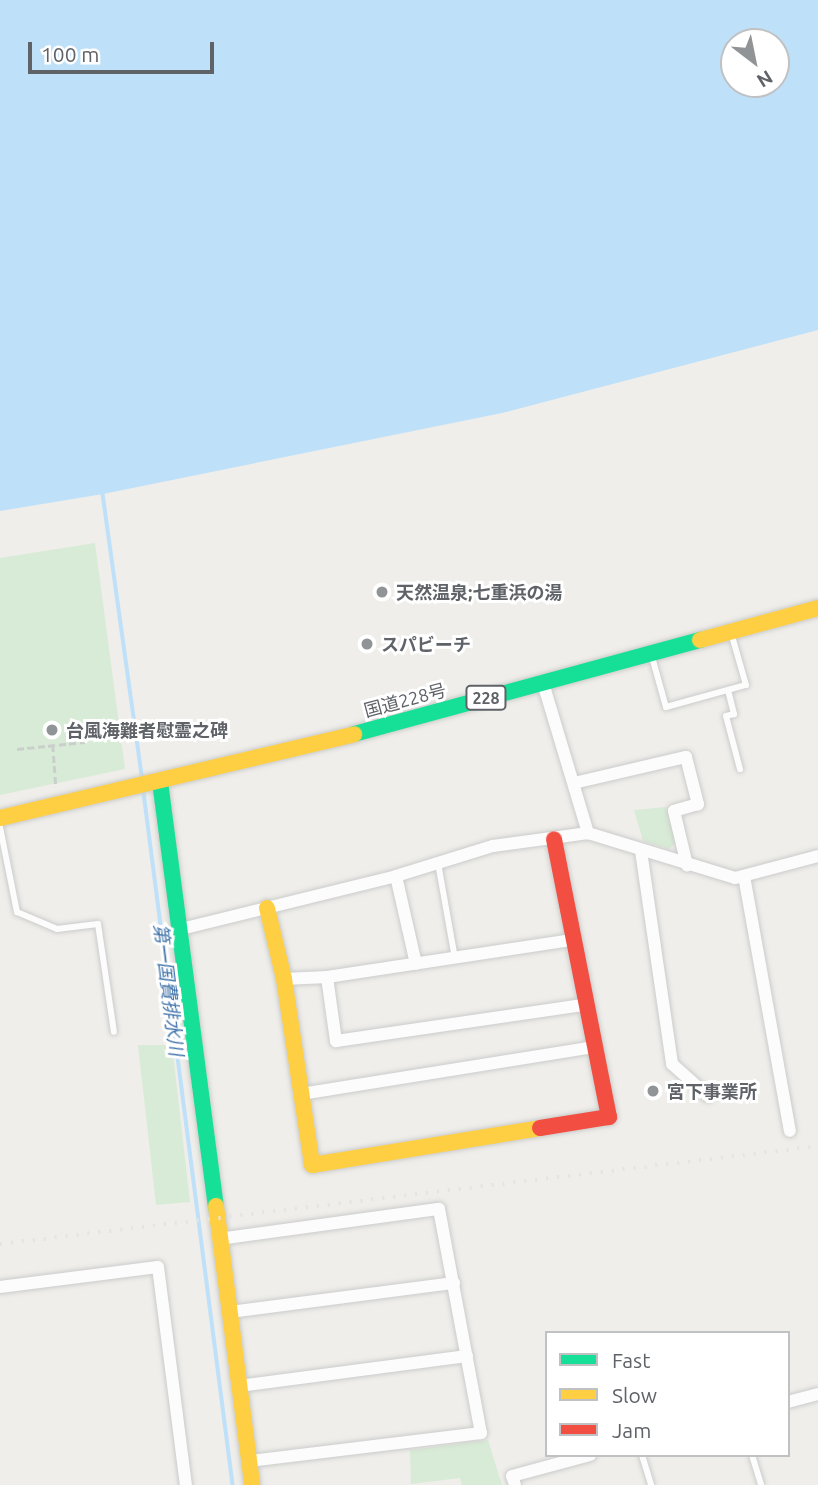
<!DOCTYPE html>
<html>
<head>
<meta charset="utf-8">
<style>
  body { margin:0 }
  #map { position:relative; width:818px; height:1485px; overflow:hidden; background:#efeeea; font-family:Ubuntu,"Noto Sans JP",sans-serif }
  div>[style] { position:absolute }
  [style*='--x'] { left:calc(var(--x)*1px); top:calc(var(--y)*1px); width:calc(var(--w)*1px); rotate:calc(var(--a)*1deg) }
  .green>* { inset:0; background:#d8ebd6 }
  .water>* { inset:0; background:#bfe0f9 }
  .stream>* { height:3.5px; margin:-1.75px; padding:0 1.75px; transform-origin:1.75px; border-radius:1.75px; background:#bfe0f9 }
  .path>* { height:2.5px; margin-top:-1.25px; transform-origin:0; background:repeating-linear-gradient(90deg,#cacfcc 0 7px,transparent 0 10.5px) }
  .roads { filter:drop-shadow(0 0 2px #cbcccc) drop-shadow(0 0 2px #cbcccc) }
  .lane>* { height:6px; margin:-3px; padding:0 3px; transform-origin:3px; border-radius:3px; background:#fdfcfc }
  .street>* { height:12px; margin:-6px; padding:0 6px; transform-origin:6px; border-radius:6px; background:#fdfcfc }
  .fast>* { height:16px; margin:-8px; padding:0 8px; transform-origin:8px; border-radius:8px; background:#16e098 }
  .slow>* { height:16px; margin:-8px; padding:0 8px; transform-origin:8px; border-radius:8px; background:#ffcf43 }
  .jam>* { height:16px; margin:-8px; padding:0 8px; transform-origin:8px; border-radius:8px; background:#f24e42 }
  .rail>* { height:3.5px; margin-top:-1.75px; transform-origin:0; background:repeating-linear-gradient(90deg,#e4e4e4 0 2px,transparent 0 11px) }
  .dots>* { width:19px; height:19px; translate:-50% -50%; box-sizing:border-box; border:4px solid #fff; border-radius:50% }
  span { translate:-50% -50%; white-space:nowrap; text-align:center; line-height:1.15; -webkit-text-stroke:6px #fff; paint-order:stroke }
  .shield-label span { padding:2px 5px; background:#fff; border:2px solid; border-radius:5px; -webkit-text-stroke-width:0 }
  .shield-label { font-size:16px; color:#5f6368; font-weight:700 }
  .poi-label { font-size:18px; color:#5f6368; font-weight:700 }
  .left { translate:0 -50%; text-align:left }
  .street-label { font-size:18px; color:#5f6368 }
  .water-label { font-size:19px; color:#4174aa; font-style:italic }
  .legend { position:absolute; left:545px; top:1331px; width:245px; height:126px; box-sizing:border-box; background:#fff; border:2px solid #bfc1c3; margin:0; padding:9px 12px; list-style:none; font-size:21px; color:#5f6368 }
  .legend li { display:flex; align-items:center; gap:14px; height:35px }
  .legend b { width:35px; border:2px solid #bfc1c3 }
  .north { position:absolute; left:720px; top:28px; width:70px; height:70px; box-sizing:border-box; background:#fff; border:2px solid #bfc1c3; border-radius:50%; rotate:148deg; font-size:19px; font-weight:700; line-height:28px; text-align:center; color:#5f6368 }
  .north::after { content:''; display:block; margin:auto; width:24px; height:32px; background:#919496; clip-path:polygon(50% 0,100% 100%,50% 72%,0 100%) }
  .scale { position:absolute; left:28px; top:42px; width:186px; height:32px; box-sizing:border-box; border:4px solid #5f6368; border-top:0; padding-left:9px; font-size:21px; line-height:24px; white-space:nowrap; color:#5f6368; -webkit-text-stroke:5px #fff; paint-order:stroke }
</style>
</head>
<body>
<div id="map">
  <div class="green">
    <div style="clip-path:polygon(95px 543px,125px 769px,0 795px,0 558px)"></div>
    <div style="clip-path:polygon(666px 807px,677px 842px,669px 849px,643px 841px,634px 810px)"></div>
    <div style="clip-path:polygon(138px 1045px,172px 1045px,190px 1202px,156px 1205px)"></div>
    <div style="clip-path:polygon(488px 1440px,502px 1485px,462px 1485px,460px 1478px,411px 1484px,410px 1450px)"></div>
  </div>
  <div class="water">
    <div style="clip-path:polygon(evenodd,0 0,818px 0,818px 330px,502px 413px,103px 494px,0 511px,0 0,734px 42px,776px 42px,776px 84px,734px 84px,734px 42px)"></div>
  </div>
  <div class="stream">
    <div style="--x:103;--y:494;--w:284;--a:82.1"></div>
    <div style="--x:144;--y:793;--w:698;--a:82.67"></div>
  </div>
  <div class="path">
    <div style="--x:53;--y:745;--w:42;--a:85.9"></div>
    <div style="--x:17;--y:749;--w:68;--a:-5.9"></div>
  </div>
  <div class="roads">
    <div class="lane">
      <div style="--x:652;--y:657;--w:52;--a:74.4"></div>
      <div style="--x:666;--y:707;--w:83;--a:-15.4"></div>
      <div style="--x:746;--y:685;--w:51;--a:-105.9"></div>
      <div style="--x:728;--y:690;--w:25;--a:76"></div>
      <div style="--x:734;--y:714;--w:8;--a:166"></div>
      <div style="--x:726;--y:716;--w:55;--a:75.2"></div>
      <div style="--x:0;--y:827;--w:87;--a:78.7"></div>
      <div style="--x:17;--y:912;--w:43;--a:23"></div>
      <div style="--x:57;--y:929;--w:41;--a:-7"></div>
      <div style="--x:98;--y:924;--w:109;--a:81.6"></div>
      <div style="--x:438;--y:863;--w:97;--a:79.9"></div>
      <div style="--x:642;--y:1455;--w:31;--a:73"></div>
      <div style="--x:752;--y:1455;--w:31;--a:73"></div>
    </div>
    <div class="street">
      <div style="--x:543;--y:683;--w:157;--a:73.3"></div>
      <div style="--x:574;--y:783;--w:115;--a:-13.1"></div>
      <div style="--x:686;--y:757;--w:49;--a:75.7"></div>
      <div style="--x:698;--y:804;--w:25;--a:164"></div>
      <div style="--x:674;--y:811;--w:56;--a:76.5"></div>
      <div style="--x:641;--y:851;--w:215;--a:81.7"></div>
      <div style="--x:672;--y:1064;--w:48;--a:41.6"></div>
      <div style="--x:396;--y:876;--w:90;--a:77.2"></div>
      <div style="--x:744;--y:876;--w:259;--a:79.8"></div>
      <div style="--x:181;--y:929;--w:221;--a:-13.8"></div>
      <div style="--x:396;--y:876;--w:102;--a:-17.2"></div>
      <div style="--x:493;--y:846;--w:96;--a:-7.8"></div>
      <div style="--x:588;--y:833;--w:154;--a:17"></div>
      <div style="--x:735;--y:878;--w:86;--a:-14.8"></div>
      <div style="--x:327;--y:977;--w:65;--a:82"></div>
      <div style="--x:336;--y:1041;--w:251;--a:-8.3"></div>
      <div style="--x:284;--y:979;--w:43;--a:-2.7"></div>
      <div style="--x:327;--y:977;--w:248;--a:-8.6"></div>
      <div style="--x:301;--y:1094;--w:296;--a:-9.1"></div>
      <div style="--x:219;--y:1239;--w:222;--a:-7.8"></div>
      <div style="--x:439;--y:1209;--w:228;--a:79.4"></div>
      <div style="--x:481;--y:1433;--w:234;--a:173.1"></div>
      <div style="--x:0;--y:1287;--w:159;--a:-7.2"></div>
      <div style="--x:158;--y:1267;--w:220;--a:82.7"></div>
      <div style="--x:230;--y:1312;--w:226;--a:-7.4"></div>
      <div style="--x:239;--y:1386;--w:230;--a:-7.5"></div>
      <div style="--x:788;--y:1402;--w:31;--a:-15"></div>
      <div style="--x:515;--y:1485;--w:9;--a:-108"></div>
      <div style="--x:512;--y:1476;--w:81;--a:-15.1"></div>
    </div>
    <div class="fast">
      <div style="--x:354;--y:734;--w:359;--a:-15.2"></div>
      <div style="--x:160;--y:782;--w:428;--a:82.5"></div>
    </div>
    <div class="slow">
      <div style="--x:700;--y:640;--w:122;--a:-15.2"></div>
      <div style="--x:0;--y:818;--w:364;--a:-13.3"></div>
      <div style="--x:267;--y:908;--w:73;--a:76.5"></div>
      <div style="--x:284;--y:979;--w:188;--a:81.4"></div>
      <div style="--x:312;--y:1165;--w:231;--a:-9.2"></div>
      <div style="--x:216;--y:1206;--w:281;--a:82.6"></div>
    </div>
    <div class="jam">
      <div style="--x:540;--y:1128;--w:70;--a:-9.1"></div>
      <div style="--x:609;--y:1117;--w:283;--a:-101.2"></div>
    </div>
  </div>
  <div class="rail">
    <div style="--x:0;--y:1244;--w:824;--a:-6.83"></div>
  </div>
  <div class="dots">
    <div style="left:382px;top:592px;background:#919496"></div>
    <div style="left:367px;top:644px;background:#919496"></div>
    <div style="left:52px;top:730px;background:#919496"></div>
    <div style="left:653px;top:1091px;background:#919496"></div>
  </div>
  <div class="shield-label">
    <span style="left:486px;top:698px">228</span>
  </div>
  <div class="poi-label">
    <span class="left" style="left:396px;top:592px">天然温泉;七重浜の湯</span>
    <span class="left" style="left:381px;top:644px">スパビーチ</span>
    <span class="left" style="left:66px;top:730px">台風海難者慰霊之碑</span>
    <span class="left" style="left:667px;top:1091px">宮下事業所</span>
  </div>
  <div class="street-label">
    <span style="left:405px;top:700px;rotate:-15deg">国道228号</span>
  </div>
  <div class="water-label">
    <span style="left:168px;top:990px;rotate:83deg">第一国費排水川</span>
  </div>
  <ul class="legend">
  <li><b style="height:9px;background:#16e098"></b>Fast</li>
  <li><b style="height:9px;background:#ffcf43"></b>Slow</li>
  <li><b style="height:9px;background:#f24e42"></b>Jam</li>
  </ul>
  <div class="north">N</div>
  <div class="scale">100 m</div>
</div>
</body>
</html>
